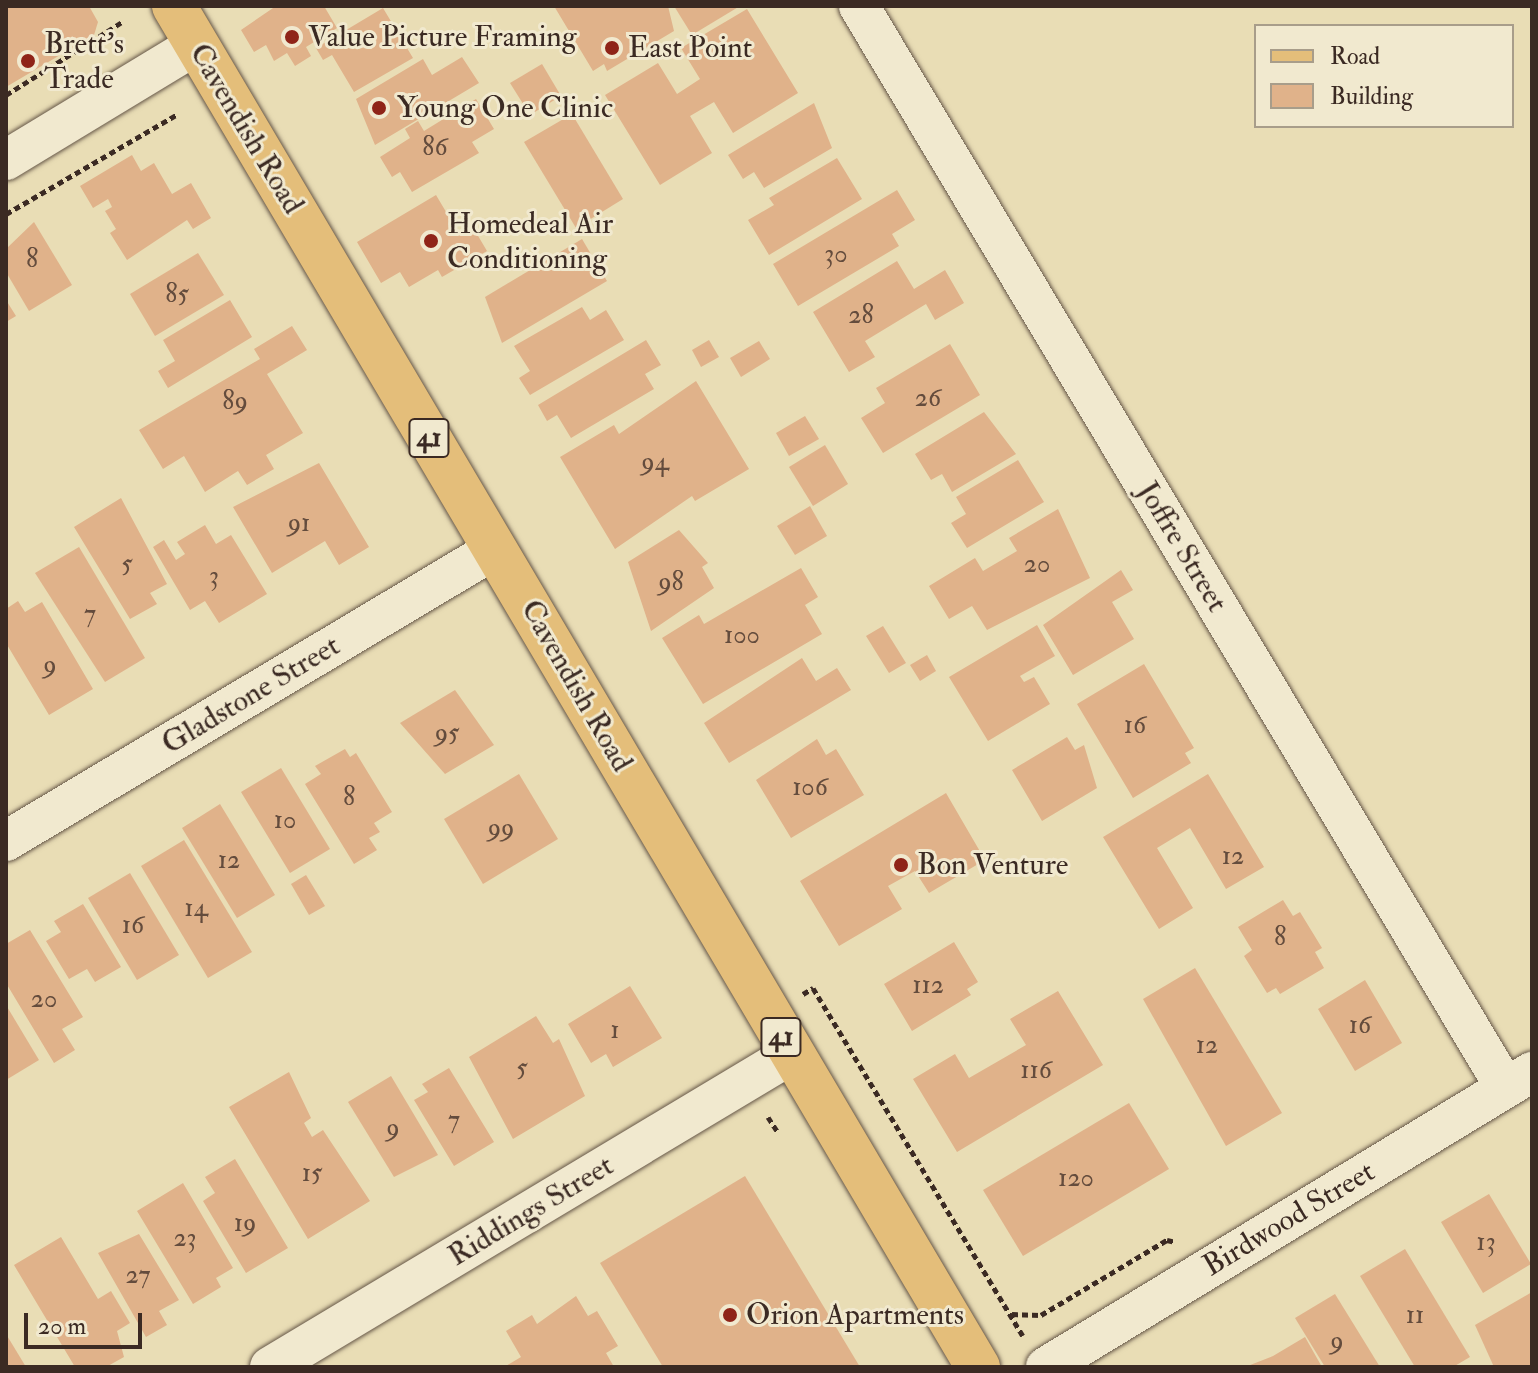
<!DOCTYPE html>
<html>
<head>
<meta charset="utf-8">
<style>
  body { margin:0 }
  #map { position:relative; width:1538px; height:1373px; overflow:hidden; background:#e9ddb5; font-family:"IM FELL Double Pica",serif }
  div>[style] { position:absolute }
  [style*='--x'] { left:calc(var(--x)*1px); top:calc(var(--y)*1px); width:calc(var(--w)*1px); rotate:calc(var(--a)*1deg) }
  .building>* { inset:0; background:#e0b28a }
  .path>* { height:5px; margin-top:-2.5px; transform-origin:0; background:repeating-linear-gradient(90deg,#3b2a23 0 6px,transparent 0 10px) }
  .roads { filter:drop-shadow(0 0 2px #665748) drop-shadow(0 0 2px #665748) }
  .minor>* { height:40px; margin:-20px; padding:0 20px; transform-origin:20px; border-radius:20px; background:#f1e9cf }
  .primary>* { height:44px; margin:-22px; padding:0 22px; transform-origin:22px; border-radius:22px; background:#e4be7a }
  .dots>* { width:22px; height:22px; translate:-50% -50%; box-sizing:border-box; border:4px solid #f1e9cf; border-radius:50% }
  span { translate:-50% -50%; white-space:nowrap; text-align:center; line-height:1.15; -webkit-text-stroke:6px #f1e9cf; paint-order:stroke }
  .number-label { font-size:26px; color:#644c3d }
  .number-label span { -webkit-text-stroke-width:0 }
  .shield-label span { padding:2px 6px; background:#f1e9cf; border:2px solid; border-radius:6px; -webkit-text-stroke-width:0 }
  .shield-label { font-size:28px; color:#3b2a23; font-weight:700 }
  .poi-label { font-size:30px; color:#3b2a23 }
  .left { translate:0 -50%; text-align:left }
  .street-label { font-size:30px; color:#3b2a23 }
  .frame { position:absolute; inset:0; border:8px solid #3b2a23; pointer-events:none }
  .legend { position:absolute; left:1254px; top:24px; width:260px; height:104px; box-sizing:border-box; background:#f1e9cf; border:2px solid #a89d8a; margin:0; padding:10px 14px; list-style:none; font-size:24px; color:#3b2a23 }
  .legend li { display:flex; align-items:center; gap:16px; height:40px }
  .legend b { width:40px; border:2px solid #a89d8a }
  .scale { position:absolute; left:24px; top:1313px; width:118px; height:36px; box-sizing:border-box; border:4px solid #3b2a23; border-top:0; padding-left:10px; font-size:24px; line-height:28px; white-space:nowrap; color:#3b2a23; -webkit-text-stroke:6px #f1e9cf; paint-order:stroke }
</style>
</head>
<body>
<div id="map">
  <div class="building">
    <div style="clip-path:polygon(6px 6px,89px 6px,98px 22px,94px 35px,6px 87px)"></div>
    <div style="clip-path:polygon(276px 6px,324px 6px,337px 28px,306px 47px,311px 56px,295px 66px,287px 53px,274px 61px,266px 45px,254px 52px,241px 30px)"></div>
    <div style="clip-path:polygon(554px 6px,668px 6px,674px 31px,607px 71px,604px 64px,593px 71px)"></div>
    <div style="clip-path:polygon(674px 6px,740px 6px,692px 35px)"></div>
    <div style="clip-path:polygon(383px 8px,413px 58px,354px 92px,332px 55px,323px 60px,316px 48px)"></div>
    <div style="clip-path:polygon(747px 9px,798px 93px,733px 133px,714px 102px,690px 116px,712px 153px,660px 185px,605px 95px,658px 63px,677px 94px,700px 79px,681px 48px)"></div>
    <div style="clip-path:polygon(462px 57px,479px 83px,375px 145px,356px 99px,423px 59px,432px 75px)"></div>
    <div style="clip-path:polygon(542px 64px,561px 96px,530px 115px,510px 83px)"></div>
    <div style="clip-path:polygon(476px 99px,494px 129px,472px 142px,479px 153px,412px 192px,400px 172px,392px 177px,380px 157px,410px 138px,405px 129px,418px 121px,424px 131px)"></div>
    <div style="clip-path:polygon(814px 103px,832px 148px,764px 188px,754px 172px,743px 179px,728px 155px)"></div>
    <div style="clip-path:polygon(572px 114px,623px 199px,576px 228px,524px 142px)"></div>
    <div style="clip-path:polygon(132px 155px,141px 171px,154px 163px,172px 194px,191px 183px,211px 218px,193px 229px,187px 220px,127px 260px,110px 233px,116px 229px,105px 211px,112px 207px,108px 199px,93px 208px,80px 186px)"></div>
    <div style="clip-path:polygon(837px 158px,862px 199px,769px 255px,748px 220px,774px 205px,769px 198px)"></div>
    <div style="clip-path:polygon(897px 190px,915px 220px,892px 234px,899px 246px,798px 306px,773px 264px)"></div>
    <div style="clip-path:polygon(436px 195px,458px 232px,471px 224px,487px 251px,442px 277px,438px 270px,409px 287px,400px 272px,381px 283px,357px 242px)"></div>
    <div style="clip-path:polygon(34px 222px,72px 285px,29px 311px,6px 272px,6px 249px)"></div>
    <div style="clip-path:polygon(582px 239px,607px 281px,502px 343px,485px 297px)"></div>
    <div style="clip-path:polygon(198px 253px,224px 295px,155px 336px,130px 294px)"></div>
    <div style="clip-path:polygon(897px 261px,914px 289px,945px 270px,964px 303px,935px 320px,926px 304px,865px 341px,875px 357px,849px 372px,813px 312px)"></div>
    <div style="clip-path:polygon(6px 300px,16px 316px,6px 322px)"></div>
    <div style="clip-path:polygon(230px 300px,252px 337px,168px 388px,158px 371px,175px 361px,163px 340px)"></div>
    <div style="clip-path:polygon(582px 307px,590px 320px,606px 310px,624px 340px,530px 395px,519px 378px,530px 371px,514px 346px)"></div>
    <div style="clip-path:polygon(292px 326px,307px 350px,267px 374px,303px 433px,266px 455px,274px 469px,247px 485px,238px 471px,205px 492px,184px 456px,163px 469px,139px 430px,260px 359px,254px 349px)"></div>
    <div style="clip-path:polygon(646px 340px,661px 365px,645px 374px,654px 389px,571px 438px,557px 415px,547px 421px,538px 405px)"></div>
    <div style="clip-path:polygon(709px 340px,719px 357px,701px 367px,692px 350px)"></div>
    <div style="clip-path:polygon(759px 341px,770px 359px,741px 377px,730px 358px)"></div>
    <div style="clip-path:polygon(950px 344px,980px 395px,883px 453px,861px 418px,885px 403px,876px 388px)"></div>
    <div style="clip-path:polygon(696px 381px,749px 469px,695px 501px,692px 496px,615px 549px,560px 457px,614px 425px,619px 434px)"></div>
    <div style="clip-path:polygon(984px 412px,1016px 454px,952px 492px,942px 474px,931px 480px,915px 454px)"></div>
    <div style="clip-path:polygon(805px 416px,819px 439px,789px 456px,776px 433px)"></div>
    <div style="clip-path:polygon(825px 445px,848px 484px,813px 506px,789px 467px)"></div>
    <div style="clip-path:polygon(1018px 460px,1044px 502px,967px 548px,951px 523px,966px 514px,956px 497px)"></div>
    <div style="clip-path:polygon(319px 463px,369px 547px,339px 565px,325px 541px,272px 573px,233px 507px)"></div>
    <div style="clip-path:polygon(121px 498px,167px 584px,150px 593px,157px 604px,130px 619px,74px 527px)"></div>
    <div style="clip-path:polygon(810px 506px,827px 536px,795px 555px,777px 526px)"></div>
    <div style="clip-path:polygon(1058px 509px,1090px 578px,987px 630px,972px 606px,949px 619px,929px 586px,975px 558px,983px 571px,1017px 551px,1009px 538px)"></div>
    <div style="clip-path:polygon(205px 525px,216px 544px,231px 535px,267px 594px,219px 623px,205px 601px,190px 610px,153px 547px,164px 540px,176px 560px,185px 554px,177px 542px)"></div>
    <div style="clip-path:polygon(679px 530px,708px 563px,702px 567px,714px 588px,651px 631px,628px 562px)"></div>
    <div style="clip-path:polygon(79px 547px,145px 658px,105px 682px,35px 573px)"></div>
    <div style="clip-path:polygon(801px 568px,818px 597px,805px 605px,822px 634px,703px 704px,662px 638px,699px 615px,704px 624px)"></div>
    <div style="clip-path:polygon(1121px 570px,1133px 590px,1112px 602px,1134px 639px,1073px 675px,1043px 625px)"></div>
    <div style="clip-path:polygon(18px 601px,25px 612px,42px 602px,93px 689px,49px 715px,6px 643px,6px 609px)"></div>
    <div style="clip-path:polygon(1037px 625px,1055px 656px,1020px 676px,1024px 682px,1034px 677px,1050px 704px,988px 741px,949px 677px)"></div>
    <div style="clip-path:polygon(883px 626px,906px 663px,889px 673px,866px 636px)"></div>
    <div style="clip-path:polygon(927px 655px,936px 671px,920px 681px,910px 665px)"></div>
    <div style="clip-path:polygon(802px 658px,816px 681px,837px 668px,851px 690px,729px 763px,704px 723px)"></div>
    <div style="clip-path:polygon(1144px 664px,1194px 748px,1185px 753px,1191px 763px,1133px 798px,1077px 704px)"></div>
    <div style="clip-path:polygon(455px 690px,494px 745px,445px 774px,400px 723px)"></div>
    <div style="clip-path:polygon(1067px 737px,1075px 750px,1084px 745px,1097px 788px,1042px 821px,1012px 770px)"></div>
    <div style="clip-path:polygon(817px 739px,826px 755px,836px 749px,864px 795px,791px 838px,756px 780px)"></div>
    <div style="clip-path:polygon(345px 749px,350px 757px,356px 753px,392px 812px,374px 823px,380px 832px,369px 838px,377px 850px,354px 864px,305px 784px,321px 774px,315px 766px)"></div>
    <div style="clip-path:polygon(281px 768px,330px 849px,290px 873px,241px 792px)"></div>
    <div style="clip-path:polygon(519px 774px,558px 839px,483px 884px,444px 819px)"></div>
    <div style="clip-path:polygon(1208px 774px,1264px 867px,1226px 889px,1190px 828px,1157px 848px,1193px 908px,1159px 929px,1103px 837px)"></div>
    <div style="clip-path:polygon(946px 793px,985px 860px,929px 893px,915px 871px,888px 886px,902px 909px,839px 946px,800px 881px)"></div>
    <div style="clip-path:polygon(220px 804px,275px 895px,237px 918px,182px 828px)"></div>
    <div style="clip-path:polygon(184px 840px,252px 952px,208px 978px,141px 866px)"></div>
    <div style="clip-path:polygon(130px 873px,179px 955px,137px 980px,88px 898px)"></div>
    <div style="clip-path:polygon(306px 875px,325px 906px,309px 915px,291px 884px)"></div>
    <div style="clip-path:polygon(1283px 900px,1293px 916px,1300px 912px,1322px 948px,1315px 952px,1324px 968px,1280px 994px,1276px 988px,1267px 993px,1244px 956px,1252px 950px,1238px 927px)"></div>
    <div style="clip-path:polygon(83px 904px,121px 967px,95px 982px,87px 969px,69px 979px,46px 941px,61px 932px,54px 921px)"></div>
    <div style="clip-path:polygon(30px 930px,83px 1017px,62px 1029px,75px 1050px,54px 1063px,6px 983px,6px 944px)"></div>
    <div style="clip-path:polygon(954px 942px,978px 982px,967px 989px,971px 995px,912px 1031px,884px 984px)"></div>
    <div style="clip-path:polygon(1195px 968px,1282px 1113px,1226px 1146px,1143px 999px)"></div>
    <div style="clip-path:polygon(1365px 980px,1402px 1043px,1355px 1071px,1318px 1009px)"></div>
    <div style="clip-path:polygon(630px 986px,662px 1038px,613px 1067px,606px 1054px,591px 1063px,568px 1024px)"></div>
    <div style="clip-path:polygon(1058px 991px,1103px 1065px,957px 1152px,913px 1079px,955px 1054px,969px 1078px,1026px 1045px,1010px 1019px)"></div>
    <div style="clip-path:polygon(6px 1005px,39px 1060px,6px 1080px)"></div>
    <div style="clip-path:polygon(536px 1016px,553px 1043px,559px 1039px,585px 1096px,513px 1139px,469px 1057px)"></div>
    <div style="clip-path:polygon(449px 1068px,494px 1142px,454px 1166px,414px 1100px,428px 1092px,422px 1084px)"></div>
    <div style="clip-path:polygon(289px 1072px,311px 1118px,304px 1123px,312px 1137px,323px 1130px,370px 1201px,308px 1239px,229px 1107px)"></div>
    <div style="clip-path:polygon(391px 1076px,438px 1155px,394px 1177px,348px 1102px)"></div>
    <div style="clip-path:polygon(1129px 1103px,1169px 1169px,1023px 1256px,983px 1190px)"></div>
    <div style="clip-path:polygon(235px 1159px,288px 1248px,246px 1273px,203px 1201px,215px 1193px,205px 1177px)"></div>
    <div style="clip-path:polygon(745px 1176px,860px 1367px,663px 1367px,600px 1263px)"></div>
    <div style="clip-path:polygon(183px 1183px,233px 1268px,216px 1278px,221px 1287px,193px 1304px,137px 1211px)"></div>
    <div style="clip-path:polygon(1489px 1194px,1531px 1264px,1483px 1293px,1441px 1222px)"></div>
    <div style="clip-path:polygon(139px 1234px,179px 1300px,159px 1311px,167px 1325px,146px 1337px,98px 1253px)"></div>
    <div style="clip-path:polygon(61px 1237px,98px 1299px,111px 1291px,130px 1323px,117px 1331px,124px 1357px,106px 1367px,75px 1367px,14px 1265px)"></div>
    <div style="clip-path:polygon(1405px 1249px,1470px 1357px,1453px 1367px,1415px 1367px,1360px 1276px)"></div>
    <div style="clip-path:polygon(1532px 1292px,1532px 1367px,1494px 1367px,1475px 1325px)"></div>
    <div style="clip-path:polygon(1335px 1294px,1380px 1367px,1325px 1367px,1295px 1318px)"></div>
    <div style="clip-path:polygon(576px 1296px,588px 1316px,597px 1311px,618px 1346px,606px 1353px,614px 1367px,504px 1367px,521px 1357px,506px 1331px,532px 1315px,537px 1324px)"></div>
    <div style="clip-path:polygon(6px 1334px,26px 1367px,6px 1367px)"></div>
    <div style="clip-path:polygon(1305px 1337px,1322px 1367px,1245px 1367px,1273px 1356px)"></div>
  </div>
  <div class="path">
    <div style="--x:6;--y:95;--w:137;--a:-32.2"></div>
    <div style="--x:6;--y:214;--w:199;--a:-30.2"></div>
    <div style="--x:803;--y:994;--w:12;--a:-31"></div>
    <div style="--x:813;--y:988;--w:406;--a:58.9"></div>
    <div style="--x:768;--y:1117;--w:17;--a:57"></div>
    <div style="--x:1012;--y:1314;--w:29;--a:2"></div>
    <div style="--x:1041;--y:1315;--w:147;--a:-30.8"></div>
    <div style="--x:1167;--y:1240;--w:9;--a:13"></div>
  </div>
  <div class="roads">
    <div class="minor">
      <div style="--x:859;--y:6;--w:1259;--a:59.14"></div>
      <div style="--x:6;--y:160;--w:222;--a:-31.2"></div>
      <div style="--x:6;--y:841;--w:570;--a:-30.84"></div>
      <div style="--x:270;--y:1367;--w:609;--a:-30.95"></div>
      <div style="--x:1046;--y:1367;--w:569;--a:-31.26"></div>
    </div>
    <div class="primary">
      <div style="--x:174;--y:6;--w:1581;--a:59.43"></div>
    </div>
  </div>
  <div class="dots">
    <div style="left:292px;top:37px;background:#8f2418"></div>
    <div style="left:612px;top:48px;background:#8f2418"></div>
    <div style="left:28px;top:61px;background:#8f2418"></div>
    <div style="left:379px;top:108px;background:#8f2418"></div>
    <div style="left:431px;top:241px;background:#8f2418"></div>
    <div style="left:901px;top:865px;background:#8f2418"></div>
    <div style="left:730px;top:1315px;background:#8f2418"></div>
  </div>
  <div class="number-label">
    <span style="left:435px;top:148px">86</span>
    <span style="left:836px;top:255px">30</span>
    <span style="left:32px;top:260px">8</span>
    <span style="left:177px;top:295px">85</span>
    <span style="left:861px;top:316px">28</span>
    <span style="left:928px;top:399px">26</span>
    <span style="left:235px;top:402px">89</span>
    <span style="left:655px;top:463px">94</span>
    <span style="left:299px;top:524px">91</span>
    <span style="left:127px;top:565px">5</span>
    <span style="left:1037px;top:565px">20</span>
    <span style="left:214px;top:577px">3</span>
    <span style="left:671px;top:583px">98</span>
    <span style="left:90px;top:615px">7</span>
    <span style="left:742px;top:636px">100</span>
    <span style="left:50px;top:666px">9</span>
    <span style="left:1135px;top:726px">16</span>
    <span style="left:447px;top:734px">95</span>
    <span style="left:810px;top:788px">106</span>
    <span style="left:349px;top:798px">8</span>
    <span style="left:285px;top:821px">10</span>
    <span style="left:501px;top:829px">99</span>
    <span style="left:1233px;top:857px">12</span>
    <span style="left:229px;top:861px">12</span>
    <span style="left:196px;top:909px">14</span>
    <span style="left:133px;top:926px">16</span>
    <span style="left:1280px;top:938px">8</span>
    <span style="left:928px;top:986px">112</span>
    <span style="left:44px;top:1000px">20</span>
    <span style="left:1360px;top:1026px">16</span>
    <span style="left:615px;top:1031px">1</span>
    <span style="left:1207px;top:1046px">12</span>
    <span style="left:522px;top:1069px">5</span>
    <span style="left:1036px;top:1071px">116</span>
    <span style="left:454px;top:1121px">7</span>
    <span style="left:393px;top:1129px">9</span>
    <span style="left:312px;top:1174px">15</span>
    <span style="left:1076px;top:1179px">120</span>
    <span style="left:245px;top:1224px">19</span>
    <span style="left:185px;top:1239px">23</span>
    <span style="left:1486px;top:1243px">13</span>
    <span style="left:138px;top:1276px">27</span>
    <span style="left:1415px;top:1316px">11</span>
    <span style="left:1337px;top:1342px">9</span>
  </div>
  <div class="shield-label">
    <span style="left:429px;top:438px">41</span>
    <span style="left:781px;top:1037px">41</span>
  </div>
  <div class="poi-label">
    <span class="left" style="left:308px;top:37px">Value Picture Framing</span>
    <span class="left" style="left:44px;top:61px">Brett's<br>Trade</span>
    <span class="left" style="left:628px;top:48px">East Point</span>
    <span class="left" style="left:397px;top:108px">Young One Clinic</span>
    <span class="left" style="left:447px;top:241px">Homedeal Air<br>Conditioning</span>
    <span class="left" style="left:917px;top:865px">Bon Venture</span>
    <span class="left" style="left:746px;top:1315px">Orion Apartments</span>
  </div>
  <div class="street-label">
    <span style="left:246px;top:129px;rotate:59deg">Cavendish Road</span>
    <span style="left:1182px;top:547px;rotate:59deg">Joffre Street</span>
    <span style="left:576px;top:686px;rotate:60deg">Cavendish Road</span>
    <span style="left:251px;top:695px;rotate:-31deg">Gladstone Street</span>
    <span style="left:531px;top:1211px;rotate:-31deg">Riddings Street</span>
    <span style="left:1289px;top:1219px;rotate:-31deg">Birdwood Street</span>
  </div>
  <div class="frame"></div>
  <ul class="legend">
  <li><b style="height:10px;background:#e4be7a"></b>Road</li>
  <li><b style="height:22px;background:#e0b28a"></b>Building</li>
  </ul>
  <div class="scale">20 m</div>
</div>
</body>
</html>
